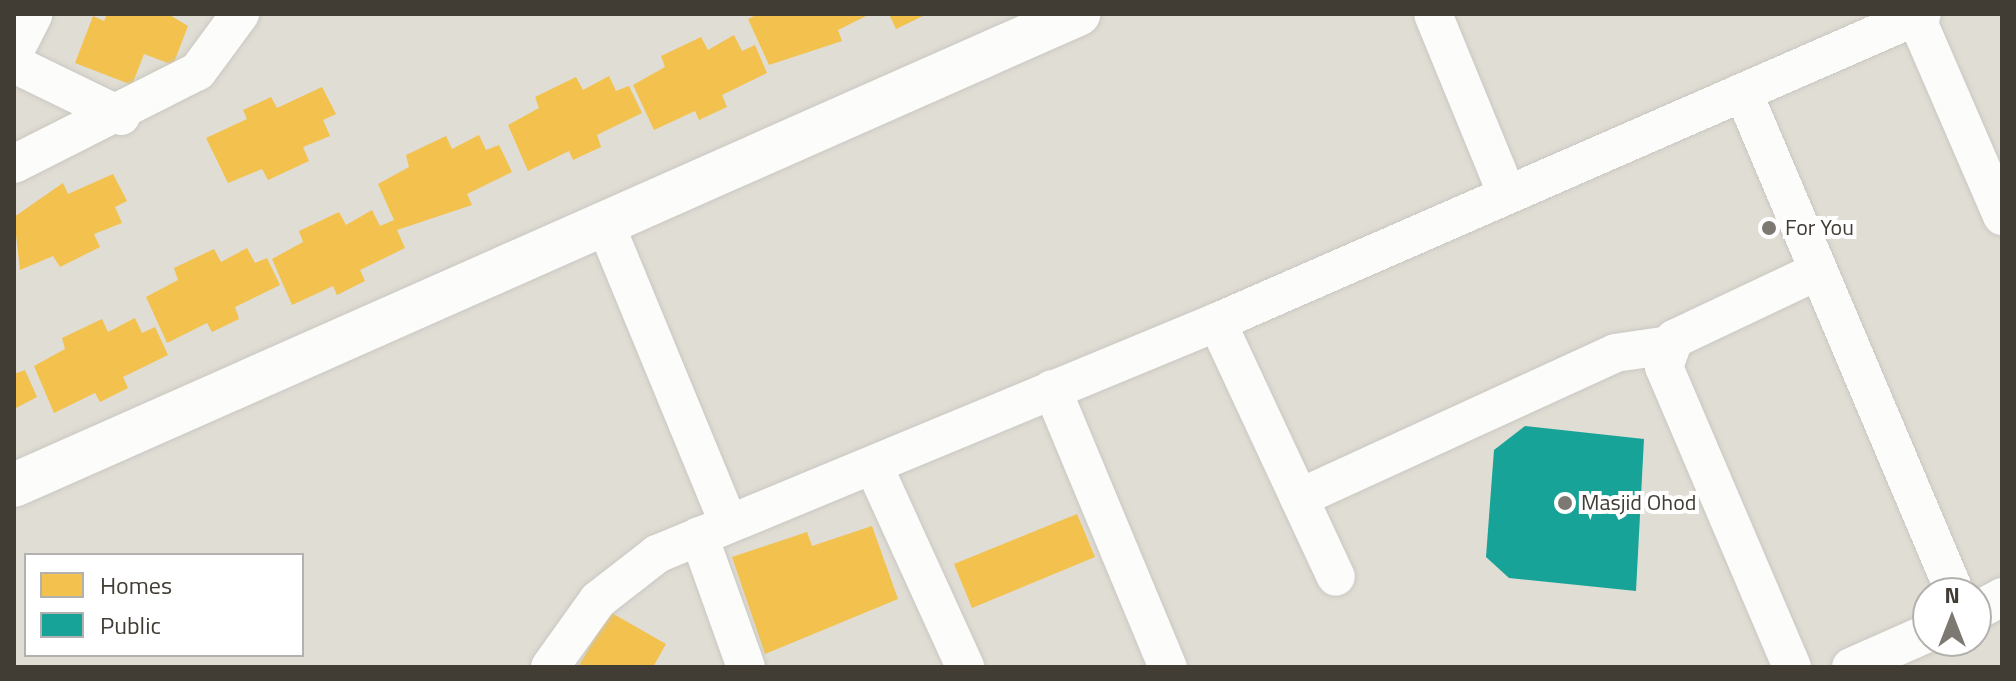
<!DOCTYPE html>
<html>
<head>
<meta charset="utf-8">
<style>
  body { margin:0 }
  #map { position:relative; width:2016px; height:681px; overflow:hidden; background:#ecebe6; font-family:"Titillium Web",sans-serif }
  div>[style] { position:absolute }
  [style*='--x'] { left:calc(var(--x)*1px); top:calc(var(--y)*1px); width:calc(var(--w)*1px); rotate:calc(var(--a)*1deg) }
  .residential>* { inset:0; background:#e0ddd4 }
  .homes>* { inset:0; background:#f2c14e }
  .public>* { inset:0; background:#17a398 }
  .roads { filter:drop-shadow(0 0 2px #c9c7c2) drop-shadow(0 0 2px #c9c7c2) }
  .minor>* { height:38px; margin:-19px; padding:0 19px; transform-origin:19px; border-radius:19px; background:#fcfcfb }
  .tertiary>* { height:44px; margin:-22px; padding:0 22px; transform-origin:22px; border-radius:22px; background:#fcfcfb }
  .dots>* { width:22px; height:22px; translate:-50% -50%; box-sizing:border-box; border:4px solid #fff; border-radius:50% }
  span { translate:-50% -50%; white-space:nowrap; text-align:center; line-height:1.15; -webkit-text-stroke:8px #fff; paint-order:stroke }
  .poi-label { font-size:22px; color:#413c34 }
  .left { translate:0 -50%; text-align:left }
  .frame { position:absolute; inset:0; border:16px solid #413c34; pointer-events:none }
  .legend { position:absolute; left:24px; top:553px; width:280px; height:104px; box-sizing:border-box; background:#fff; border:2px solid #b3b1ae; margin:0; padding:10px 14px; list-style:none; font-size:24px; color:#413c34 }
  .legend li { display:flex; align-items:center; gap:16px; height:40px }
  .legend b { width:40px; border:2px solid #b3b1ae }
  .north { position:absolute; left:1912px; top:577px; width:80px; height:80px; box-sizing:border-box; background:#fff; border:2px solid #b3b1ae; border-radius:50%; rotate:0deg; font-size:22px; font-weight:700; line-height:32px; text-align:center; color:#413c34 }
  .north::after { content:''; display:block; margin:auto; width:28px; height:36px; background:#7d7972; clip-path:polygon(50% 0,100% 100%,50% 72%,0 100%) }
</style>
</head>
<body>
<div id="map">
  <div class="residential">
    <div style="clip-path:polygon(evenodd,14px 14px,2002px 14px,2002px 667px,14px 667px,14px 14px,26px 555px,302px 555px,302px 655px,26px 655px,26px 555px,14px 14px,1928px 593px,1976px 593px,1976px 641px,1928px 641px,1928px 593px)"></div>
  </div>
  <div class="homes">
    <div style="clip-path:polygon(107px 14px,168px 14px,188px 26px,173px 65px,144px 54px,132px 85px,75px 63px,93px 16px,104px 21px)"></div>
    <div style="clip-path:polygon(758px 14px,870px 14px,838px 30px,842px 41px,769px 65px,748px 19px)"></div>
    <div style="clip-path:polygon(889px 14px,927px 14px,896px 29px)"></div>
    <div style="clip-path:polygon(734px 35px,742px 51px,755px 45px,767px 73px,722px 95px,727px 107px,699px 120px,695px 111px,654px 130px,633px 85px,665px 67px,661px 56px,701px 37px,708px 50px)"></div>
    <div style="clip-path:polygon(609px 76px,616px 91px,629px 86px,642px 113px,597px 135px,601px 147px,573px 160px,569px 151px,528px 171px,508px 125px,539px 108px,535px 97px,576px 77px,583px 90px)"></div>
    <div style="clip-path:polygon(322px 87px,336px 114px,323px 120px,330px 136px,303px 147px,309px 161px,268px 180px,262px 169px,228px 183px,206px 138px,247px 119px,243px 110px,271px 97px,277px 108px)"></div>
    <div style="clip-path:polygon(479px 135px,486px 150px,499px 145px,512px 172px,467px 194px,472px 205px,397px 230px,405px 248px,360px 270px,365px 281px,337px 295px,333px 286px,292px 305px,272px 259px,303px 242px,299px 231px,339px 212px,346px 225px,372px 210px,380px 226px,394px 220px,378px 184px,409px 167px,406px 155px,446px 136px,452px 149px)"></div>
    <div style="clip-path:polygon(113px 174px,127px 201px,115px 207px,122px 223px,94px 234px,100px 247px,60px 267px,53px 256px,20px 270px,14px 217px,63px 183px,68px 194px)"></div>
    <div style="clip-path:polygon(247px 248px,255px 263px,267px 258px,280px 285px,235px 307px,239px 319px,212px 332px,207px 323px,167px 343px,146px 297px,178px 280px,174px 268px,214px 249px,221px 262px)"></div>
    <div style="clip-path:polygon(135px 318px,142px 333px,155px 327px,168px 355px,123px 377px,128px 388px,100px 402px,95px 393px,54px 413px,34px 366px,65px 349px,62px 338px,102px 319px,108px 332px)"></div>
    <div style="clip-path:polygon(25px 370px,37px 397px,14px 409px,14px 374px)"></div>
    <div style="clip-path:polygon(1077px 514px,1095px 557px,972px 608px,954px 564px)"></div>
    <div style="clip-path:polygon(872px 526px,898px 599px,765px 654px,732px 557px,807px 532px,812px 546px)"></div>
    <div style="clip-path:polygon(610px 612px,666px 644px,653px 667px,578px 667px)"></div>
  </div>
  <div class="public">
    <div style="clip-path:polygon(1525px 426px,1644px 439px,1636px 591px,1509px 578px,1486px 557px,1494px 450px)"></div>
  </div>
  <div class="roads">
    <div class="minor">
      <div style="--x:1433;--y:14;--w:195;--a:67.7"></div>
      <div style="--x:1916;--y:17;--w:217;--a:66.6"></div>
      <div style="--x:14;--y:64;--w:119;--a:25.9"></div>
      <div style="--x:1743;--y:92;--w:544;--a:67.06"></div>
      <div style="--x:14;--y:164;--w:206;--a:-26.8"></div>
      <div style="--x:198;--y:71;--w:71;--a:-53.6"></div>
      <div style="--x:606;--y:226;--w:322;--a:67.6"></div>
      <div style="--x:1217;--y:322;--w:281;--a:65"></div>
      <div style="--x:1052;--y:389;--w:301;--a:67.4"></div>
      <div style="--x:874;--y:467;--w:220;--a:65.5"></div>
      <div style="--x:1299;--y:498;--w:348;--a:-24.6"></div>
      <div style="--x:1615;--y:353;--w:55;--a:-8.4"></div>
      <div style="--x:699;--y:536;--w:139;--a:70.3"></div>
      <div style="--x:1976;--y:611;--w:30;--a:-28"></div>
      <div style="--x:550;--y:667;--w:82;--a:-54.4"></div>
      <div style="--x:598;--y:600;--w:75;--a:-37.9"></div>
      <div style="--x:657;--y:554;--w:606;--a:-22.5"></div>
      <div style="--x:1217;--y:322;--w:769;--a:-23.6"></div>
      <div style="--x:1792;--y:667;--w:326;--a:-113.1"></div>
      <div style="--x:1664;--y:367;--w:30;--a:-70"></div>
      <div style="--x:1674;--y:339;--w:157;--a:-25.3"></div>
      <div style="--x:1851;--y:667;--w:84;--a:-23.8"></div>
    </div>
    <div class="tertiary">
      <div style="--x:14;--y:46;--w:36;--a:-63"></div>
      <div style="--x:14;--y:485;--w:1164;--a:-23.88"></div>
    </div>
  </div>
  <div class="dots">
    <div style="left:1769px;top:228px;background:#7d7972"></div>
    <div style="left:1565px;top:503px;background:#7d7972"></div>
  </div>
  <div class="poi-label">
    <span class="left" style="left:1785px;top:228px">For You</span>
    <span class="left" style="left:1581px;top:503px">Masjid Ohod</span>
  </div>
  <div class="frame"></div>
  <ul class="legend">
  <li><b style="height:22px;background:#f2c14e"></b>Homes</li>
  <li><b style="height:22px;background:#17a398"></b>Public</li>
  </ul>
  <div class="north">N</div>
</div>
</body>
</html>
